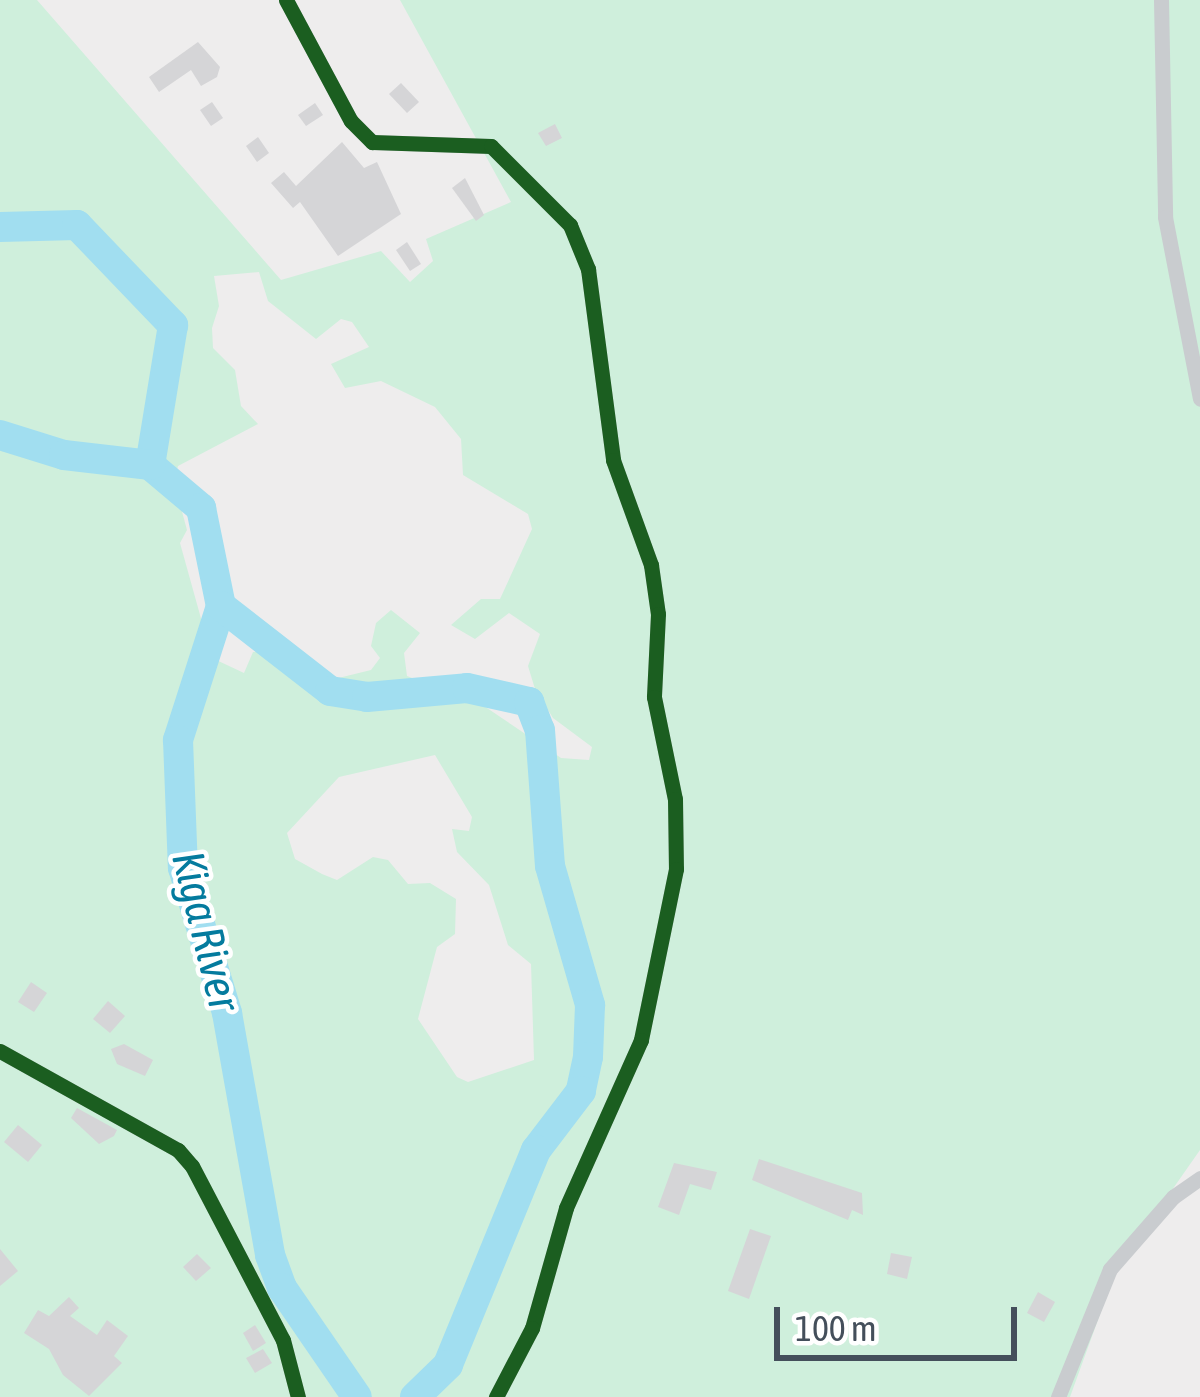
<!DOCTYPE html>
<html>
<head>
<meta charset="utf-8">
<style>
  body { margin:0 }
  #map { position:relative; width:1200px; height:1397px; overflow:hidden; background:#eeeded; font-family:"Asap Condensed",sans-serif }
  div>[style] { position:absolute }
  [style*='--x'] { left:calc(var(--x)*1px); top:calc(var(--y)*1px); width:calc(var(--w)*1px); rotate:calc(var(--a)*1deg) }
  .green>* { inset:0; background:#cfefdc }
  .river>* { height:30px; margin:-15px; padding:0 15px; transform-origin:15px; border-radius:15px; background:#a1def0 }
  .building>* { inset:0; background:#d5d5d7 }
  .street>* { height:15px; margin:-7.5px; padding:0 7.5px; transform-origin:7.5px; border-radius:7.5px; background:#c9cccf }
  .cycleway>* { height:15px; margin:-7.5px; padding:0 7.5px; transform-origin:7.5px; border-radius:7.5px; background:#1b5e20 }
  span { translate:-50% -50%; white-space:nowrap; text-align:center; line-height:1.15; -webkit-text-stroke:9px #fff; paint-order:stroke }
  .water-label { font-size:45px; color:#047b9e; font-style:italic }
  .scale { position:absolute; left:774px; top:1307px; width:243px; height:54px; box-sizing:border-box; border:6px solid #444f5b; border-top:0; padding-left:15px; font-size:36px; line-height:42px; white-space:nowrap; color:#444f5b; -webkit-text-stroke:9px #fff; paint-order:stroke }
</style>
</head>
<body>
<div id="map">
  <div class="green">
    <div style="clip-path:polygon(evenodd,0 0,37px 0,281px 280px,381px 251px,410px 282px,433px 261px,426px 239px,511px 202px,400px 0,1200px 0,1200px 1150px,1116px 1270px,1070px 1397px,0 1397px,0 0,259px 272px,268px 301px,316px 339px,341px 319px,352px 322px,369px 347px,331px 364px,345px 388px,381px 381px,435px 407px,461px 439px,463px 475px,528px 514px,532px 529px,500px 599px,481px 599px,451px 625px,475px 639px,509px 613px,540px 634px,528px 666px,535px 689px,553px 718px,592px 747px,589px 760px,561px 758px,484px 706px,407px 676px,404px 653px,420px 633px,391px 610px,376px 623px,371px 646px,380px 658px,371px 670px,314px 684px,295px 678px,271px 652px,253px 652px,244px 673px,212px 658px,180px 543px,187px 530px,174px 482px,178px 466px,258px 424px,241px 406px,235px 370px,213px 348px,212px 328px,219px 306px,214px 276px,259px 272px,0 0,435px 755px,472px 817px,469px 831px,452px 829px,457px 852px,489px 885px,508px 945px,531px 964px,534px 1060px,468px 1082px,457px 1077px,418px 1019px,437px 947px,455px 934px,456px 899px,430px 883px,408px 884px,388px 860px,373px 857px,337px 880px,322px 874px,295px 859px,287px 833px,339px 777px,435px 755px)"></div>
  </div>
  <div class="river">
    <div style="--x:0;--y:227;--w:77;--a:-1.5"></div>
    <div style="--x:77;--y:225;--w:139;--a:46.2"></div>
    <div style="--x:173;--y:325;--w:142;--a:99.3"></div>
    <div style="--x:150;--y:465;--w:67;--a:40.1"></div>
    <div style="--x:201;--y:508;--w:100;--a:78.5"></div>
    <div style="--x:221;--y:606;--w:141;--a:107.8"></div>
    <div style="--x:178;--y:740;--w:128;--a:87.8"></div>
    <div style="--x:183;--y:868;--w:152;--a:73.1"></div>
    <div style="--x:227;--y:1013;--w:246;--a:79.9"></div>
    <div style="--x:270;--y:1255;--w:35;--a:70"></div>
    <div style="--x:282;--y:1288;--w:132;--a:55.5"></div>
    <div style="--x:0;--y:435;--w:67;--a:17.4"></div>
    <div style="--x:64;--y:455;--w:87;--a:6.6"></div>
    <div style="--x:221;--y:606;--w:138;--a:37.9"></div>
    <div style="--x:330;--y:691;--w:37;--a:9"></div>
    <div style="--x:367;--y:697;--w:100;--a:-5.1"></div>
    <div style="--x:467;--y:688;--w:64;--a:12.7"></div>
    <div style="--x:529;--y:702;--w:30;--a:69"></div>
    <div style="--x:540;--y:730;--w:136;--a:85.8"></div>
    <div style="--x:550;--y:866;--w:145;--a:73.9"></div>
    <div style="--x:590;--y:1005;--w:52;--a:92.2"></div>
    <div style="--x:588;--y:1057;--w:35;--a:102"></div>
    <div style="--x:581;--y:1091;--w:74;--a:127.3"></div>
    <div style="--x:536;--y:1150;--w:232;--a:112.3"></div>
    <div style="--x:448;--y:1365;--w:46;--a:135.9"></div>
  </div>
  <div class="building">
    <div style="clip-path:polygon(198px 42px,220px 67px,217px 77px,201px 86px,191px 70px,159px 92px,149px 77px)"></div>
    <div style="clip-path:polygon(401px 83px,419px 102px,407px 113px,389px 94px)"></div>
    <div style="clip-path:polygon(212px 102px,223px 118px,211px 126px,200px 110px)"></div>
    <div style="clip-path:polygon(315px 103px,323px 115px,306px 126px,298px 115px)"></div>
    <div style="clip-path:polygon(555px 124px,562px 138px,546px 146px,538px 133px)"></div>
    <div style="clip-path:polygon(258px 137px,269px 153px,257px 162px,246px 146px)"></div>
    <div style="clip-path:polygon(342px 142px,364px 168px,377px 162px,401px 214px,338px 256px,300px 202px,293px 208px,271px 183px,284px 172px,296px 186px)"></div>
    <div style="clip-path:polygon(465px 178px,484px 215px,476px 221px,452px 188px)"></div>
    <div style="clip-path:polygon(407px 242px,421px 264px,410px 271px,396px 250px)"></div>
    <div style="clip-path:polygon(31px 982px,47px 993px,34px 1012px,18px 1002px)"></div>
    <div style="clip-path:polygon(108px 1001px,125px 1016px,110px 1033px,93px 1019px)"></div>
    <div style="clip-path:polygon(124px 1044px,153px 1060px,145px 1076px,117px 1064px,111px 1049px)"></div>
    <div style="clip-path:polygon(77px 1108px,117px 1130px,114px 1136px,99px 1144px,71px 1118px)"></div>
    <div style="clip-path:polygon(18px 1125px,42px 1145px,28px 1162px,4px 1142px)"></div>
    <div style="clip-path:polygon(759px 1159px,862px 1193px,863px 1215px,852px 1210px,848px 1220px,752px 1180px)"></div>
    <div style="clip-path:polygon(674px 1163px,717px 1172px,711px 1190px,690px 1184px,679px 1215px,658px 1207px)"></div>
    <div style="clip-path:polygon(750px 1229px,771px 1236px,749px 1299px,728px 1291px)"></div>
    <div style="clip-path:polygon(0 1249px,18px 1271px,0 1286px)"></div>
    <div style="clip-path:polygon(891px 1253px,912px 1257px,907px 1279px,887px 1274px)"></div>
    <div style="clip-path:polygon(197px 1254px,211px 1268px,196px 1281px,183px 1267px)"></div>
    <div style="clip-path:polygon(1038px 1292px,1055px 1302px,1044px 1322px,1027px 1313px)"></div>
    <div style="clip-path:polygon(69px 1297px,79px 1308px,70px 1316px,97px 1335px,107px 1320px,128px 1336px,114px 1356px,122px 1363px,89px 1396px,63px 1375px,49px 1349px,24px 1333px,38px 1310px,49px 1316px)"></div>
    <div style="clip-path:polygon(255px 1325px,266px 1343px,253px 1351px,243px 1333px)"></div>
    <div style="clip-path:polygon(263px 1349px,272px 1363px,255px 1373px,246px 1358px)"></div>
  </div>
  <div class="street">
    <div style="--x:286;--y:0;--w:137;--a:61.8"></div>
    <div style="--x:351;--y:121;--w:30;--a:45"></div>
    <div style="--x:372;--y:142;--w:119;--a:1.9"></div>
    <div style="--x:491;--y:146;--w:112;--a:45"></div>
    <div style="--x:570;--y:225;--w:48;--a:67.8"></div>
    <div style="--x:588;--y:269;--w:193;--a:82.5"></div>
    <div style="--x:613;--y:460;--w:112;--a:70.1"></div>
    <div style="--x:651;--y:565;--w:49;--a:81.9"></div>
    <div style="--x:658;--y:614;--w:83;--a:92.8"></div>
    <div style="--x:654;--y:697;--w:104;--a:78.4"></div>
    <div style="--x:675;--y:799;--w:70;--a:89.2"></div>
    <div style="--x:676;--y:869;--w:175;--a:101.6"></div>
    <div style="--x:641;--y:1040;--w:184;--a:114.1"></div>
    <div style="--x:566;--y:1208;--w:125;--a:105.8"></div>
    <div style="--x:532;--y:1328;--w:78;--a:117.6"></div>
    <div style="--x:1161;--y:0;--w:217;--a:88.9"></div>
    <div style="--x:1165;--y:217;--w:185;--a:79.1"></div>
    <div style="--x:0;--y:1051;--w:204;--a:29.1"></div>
    <div style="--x:178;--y:1150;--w:21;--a:49"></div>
    <div style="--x:192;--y:1166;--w:196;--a:62.4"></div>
    <div style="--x:283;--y:1340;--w:59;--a:75.3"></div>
    <div style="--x:1058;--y:1397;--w:138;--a:-67.9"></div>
    <div style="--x:1110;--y:1269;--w:96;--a:-48.8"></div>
    <div style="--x:1173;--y:1197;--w:33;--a:-35"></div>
  </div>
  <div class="cycleway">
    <div style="--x:286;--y:0;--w:137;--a:61.8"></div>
    <div style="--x:351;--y:121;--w:30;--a:45"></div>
    <div style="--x:372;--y:142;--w:119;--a:1.9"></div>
    <div style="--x:491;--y:146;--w:112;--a:45"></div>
    <div style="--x:570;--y:225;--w:48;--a:67.8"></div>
    <div style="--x:588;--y:269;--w:193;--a:82.5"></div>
    <div style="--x:613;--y:460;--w:112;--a:70.1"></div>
    <div style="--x:651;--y:565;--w:49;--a:81.9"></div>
    <div style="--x:658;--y:614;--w:83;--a:92.8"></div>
    <div style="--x:654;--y:697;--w:104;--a:78.4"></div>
    <div style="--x:675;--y:799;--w:70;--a:89.2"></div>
    <div style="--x:676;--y:869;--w:175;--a:101.6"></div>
    <div style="--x:641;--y:1040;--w:184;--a:114.1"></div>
    <div style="--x:566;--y:1208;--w:125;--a:105.8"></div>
    <div style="--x:532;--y:1328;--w:78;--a:117.6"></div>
    <div style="--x:0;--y:1051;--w:204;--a:29.1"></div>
    <div style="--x:178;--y:1150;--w:21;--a:49"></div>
    <div style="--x:192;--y:1166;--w:196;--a:62.4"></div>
    <div style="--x:283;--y:1340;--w:59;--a:75.3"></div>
  </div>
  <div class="water-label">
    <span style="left:206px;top:931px;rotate:76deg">Kiga River</span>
  </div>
  <div class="scale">100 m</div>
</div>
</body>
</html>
